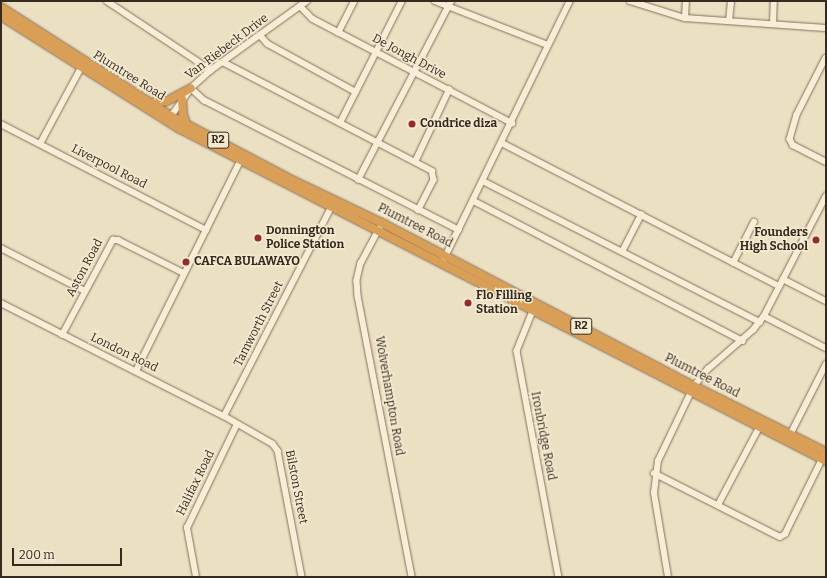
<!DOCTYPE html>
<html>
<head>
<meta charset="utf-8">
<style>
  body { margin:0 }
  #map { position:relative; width:827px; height:578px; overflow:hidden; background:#ece0c3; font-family:Bitter,serif }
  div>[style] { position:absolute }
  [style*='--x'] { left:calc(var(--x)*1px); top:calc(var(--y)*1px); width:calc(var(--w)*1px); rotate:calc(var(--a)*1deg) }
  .roads { filter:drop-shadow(0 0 1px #86715a) drop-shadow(0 0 1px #86715a) }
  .minor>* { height:5.5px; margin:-2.75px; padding:0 2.75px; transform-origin:2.75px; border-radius:2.75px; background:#f8edd6 }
  .highway>* { height:8px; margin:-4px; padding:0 4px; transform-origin:4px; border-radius:4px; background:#da9f56 }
  .dots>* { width:11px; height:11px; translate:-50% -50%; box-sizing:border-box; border:2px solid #f4ead2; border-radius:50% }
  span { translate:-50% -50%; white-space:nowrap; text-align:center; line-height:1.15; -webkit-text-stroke:3px #f4ead2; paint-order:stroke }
  .shield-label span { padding:1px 3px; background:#f4ead2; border:1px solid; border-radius:3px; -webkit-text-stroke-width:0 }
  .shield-label { font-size:11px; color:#362a1e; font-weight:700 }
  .street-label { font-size:12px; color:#362a1e }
  .poi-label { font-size:12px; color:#362a1e; font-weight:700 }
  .left { translate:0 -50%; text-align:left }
  .right { translate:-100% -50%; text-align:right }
  .frame { position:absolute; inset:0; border:2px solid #362a1e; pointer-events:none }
  .scale { position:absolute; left:12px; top:548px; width:110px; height:18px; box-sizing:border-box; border:2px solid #362a1e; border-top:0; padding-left:5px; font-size:12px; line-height:14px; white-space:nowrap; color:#362a1e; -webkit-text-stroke:3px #f4ead2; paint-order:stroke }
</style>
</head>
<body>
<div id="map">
  <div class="roads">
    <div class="minor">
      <div style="--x:107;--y:1;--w:125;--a:33.6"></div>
      <div style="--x:435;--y:1;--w:121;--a:21.3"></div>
      <div style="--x:630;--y:1;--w:58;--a:17.2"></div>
      <div style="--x:685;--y:18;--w:141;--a:4.1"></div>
      <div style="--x:300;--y:6;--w:18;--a:45"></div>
      <div style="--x:313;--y:19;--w:225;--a:27.6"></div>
      <div style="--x:685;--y:18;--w:17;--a:-87"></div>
      <div style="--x:729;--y:21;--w:20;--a:-84"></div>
      <div style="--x:773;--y:24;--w:23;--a:-88"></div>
      <div style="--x:338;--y:33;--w:36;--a:-63"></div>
      <div style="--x:260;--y:35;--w:12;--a:48"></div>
      <div style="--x:268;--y:44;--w:100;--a:28.6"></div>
      <div style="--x:826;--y:58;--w:64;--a:117"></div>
      <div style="--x:797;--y:115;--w:25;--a:106"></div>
      <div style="--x:790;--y:139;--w:7;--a:63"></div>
      <div style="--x:793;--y:145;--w:37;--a:27"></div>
      <div style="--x:223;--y:62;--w:236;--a:27.5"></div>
      <div style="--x:432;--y:171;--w:9;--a:77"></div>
      <div style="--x:434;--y:180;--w:34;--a:117"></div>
      <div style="--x:191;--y:88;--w:18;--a:43"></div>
      <div style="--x:204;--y:100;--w:286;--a:27"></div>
      <div style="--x:171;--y:116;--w:34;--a:-54"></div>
      <div style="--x:191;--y:88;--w:27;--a:-42"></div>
      <div style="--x:211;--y:70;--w:118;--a:-35.7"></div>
      <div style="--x:340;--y:123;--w:137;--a:-63.1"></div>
      <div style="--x:1;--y:124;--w:231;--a:27.3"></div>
      <div style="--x:502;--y:143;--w:312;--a:27.3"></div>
      <div style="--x:40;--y:144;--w:91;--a:-61.7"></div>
      <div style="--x:415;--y:162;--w:80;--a:-64.7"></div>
      <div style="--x:358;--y:180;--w:202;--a:-62.5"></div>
      <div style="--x:483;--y:181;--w:311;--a:27"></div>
      <div style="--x:474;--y:201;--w:303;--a:27.5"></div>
      <div style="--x:380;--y:228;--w:40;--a:118"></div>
      <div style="--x:361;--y:263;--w:18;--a:103"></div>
      <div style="--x:357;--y:281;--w:15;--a:86"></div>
      <div style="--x:358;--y:296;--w:286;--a:79.1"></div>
      <div style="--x:1;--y:248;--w:94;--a:27.1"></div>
      <div style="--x:622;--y:252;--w:42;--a:-62.8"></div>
      <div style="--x:444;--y:259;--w:287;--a:-64"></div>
      <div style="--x:733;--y:263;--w:46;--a:-62.9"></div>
      <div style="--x:783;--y:279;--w:48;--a:27.1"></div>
      <div style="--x:1;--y:303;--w:250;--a:26.9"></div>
      <div style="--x:224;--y:416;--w:56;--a:29.7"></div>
      <div style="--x:273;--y:444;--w:9;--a:54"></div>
      <div style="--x:278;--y:451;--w:128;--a:79.2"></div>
      <div style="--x:534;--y:309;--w:45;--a:112"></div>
      <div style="--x:517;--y:351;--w:230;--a:79.5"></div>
      <div style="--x:764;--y:316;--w:70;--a:27.3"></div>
      <div style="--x:62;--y:335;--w:108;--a:-61.8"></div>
      <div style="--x:113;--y:240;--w:5;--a:0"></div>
      <div style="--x:118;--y:240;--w:74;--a:26.6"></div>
      <div style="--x:136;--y:371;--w:239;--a:-63.6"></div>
      <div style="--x:224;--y:416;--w:238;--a:-62.8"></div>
      <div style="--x:789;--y:437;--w:82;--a:-63.1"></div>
      <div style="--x:654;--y:473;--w:141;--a:26.9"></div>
      <div style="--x:780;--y:537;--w:6;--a:-31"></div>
      <div style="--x:785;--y:534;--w:86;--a:-63.7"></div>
      <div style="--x:718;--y:505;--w:92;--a:-62"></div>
      <div style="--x:196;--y:577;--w:50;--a:-100.4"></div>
      <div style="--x:187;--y:528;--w:115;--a:-64.3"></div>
      <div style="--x:668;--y:577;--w:85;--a:-99.5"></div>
      <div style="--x:654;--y:493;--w:32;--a:-83"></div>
      <div style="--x:658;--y:461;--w:83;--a:-64.4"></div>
      <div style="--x:694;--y:386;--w:22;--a:-51"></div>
      <div style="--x:708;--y:369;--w:60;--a:-40.9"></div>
      <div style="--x:753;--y:330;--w:18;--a:-52"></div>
      <div style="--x:764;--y:316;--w:135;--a:-62.7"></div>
    </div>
    <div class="highway">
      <div style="--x:1;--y:7;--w:202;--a:32.7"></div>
      <div style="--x:171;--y:116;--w:130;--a:27.9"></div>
      <div style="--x:286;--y:177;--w:106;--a:25.6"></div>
      <div style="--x:382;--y:223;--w:352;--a:27.6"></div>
      <div style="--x:694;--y:386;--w:148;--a:26.6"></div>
      <div style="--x:1;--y:16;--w:212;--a:32.3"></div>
      <div style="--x:180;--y:129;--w:726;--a:27.2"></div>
      <div style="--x:182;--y:99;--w:16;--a:86"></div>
      <div style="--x:183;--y:115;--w:9;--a:69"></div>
      <div style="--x:151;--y:103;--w:16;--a:-7"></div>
      <div style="--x:167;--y:101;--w:27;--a:-28"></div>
    </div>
  </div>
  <div class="dots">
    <div style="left:412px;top:124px;background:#932c2d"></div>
    <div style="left:258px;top:238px;background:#932c2d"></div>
    <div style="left:816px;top:240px;background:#932c2d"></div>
    <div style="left:186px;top:262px;background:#932c2d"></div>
    <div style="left:468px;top:303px;background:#932c2d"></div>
  </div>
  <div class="shield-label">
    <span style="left:218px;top:140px">R2</span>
    <span style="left:581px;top:326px">R2</span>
  </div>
  <div class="street-label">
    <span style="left:227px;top:47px;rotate:-37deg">Van Riebeck Drive</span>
    <span style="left:409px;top:57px;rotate:28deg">De Jongh Drive</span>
    <span style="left:129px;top:76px;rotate:32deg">Plumtree Road</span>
    <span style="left:109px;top:167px;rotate:27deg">Liverpool Road</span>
    <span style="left:415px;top:226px;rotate:27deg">Plumtree Road</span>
    <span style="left:85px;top:268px;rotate:-62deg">Aston Road</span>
    <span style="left:259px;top:324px;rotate:-63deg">Tamworth Street</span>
    <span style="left:124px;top:353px;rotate:26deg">London Road</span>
    <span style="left:702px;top:376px;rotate:27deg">Plumtree Road</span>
    <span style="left:389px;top:396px;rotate:80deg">Wolverhampton Road</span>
    <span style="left:543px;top:436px;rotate:79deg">Ironbridge Road</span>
    <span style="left:196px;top:483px;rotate:-64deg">Halifax Road</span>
    <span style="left:296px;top:487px;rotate:79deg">Bilston Street</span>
  </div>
  <div class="poi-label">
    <span class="left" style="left:420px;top:124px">Condrice diza</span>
    <span class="left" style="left:266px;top:238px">Donnington<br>Police Station</span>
    <span class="right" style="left:808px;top:240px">Founders<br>High School</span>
    <span class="left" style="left:194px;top:262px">CAFCA BULAWAYO</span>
    <span class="left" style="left:476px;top:303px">Flo Filling<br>Station</span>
  </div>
  <div class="frame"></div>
  <div class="scale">200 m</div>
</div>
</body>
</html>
